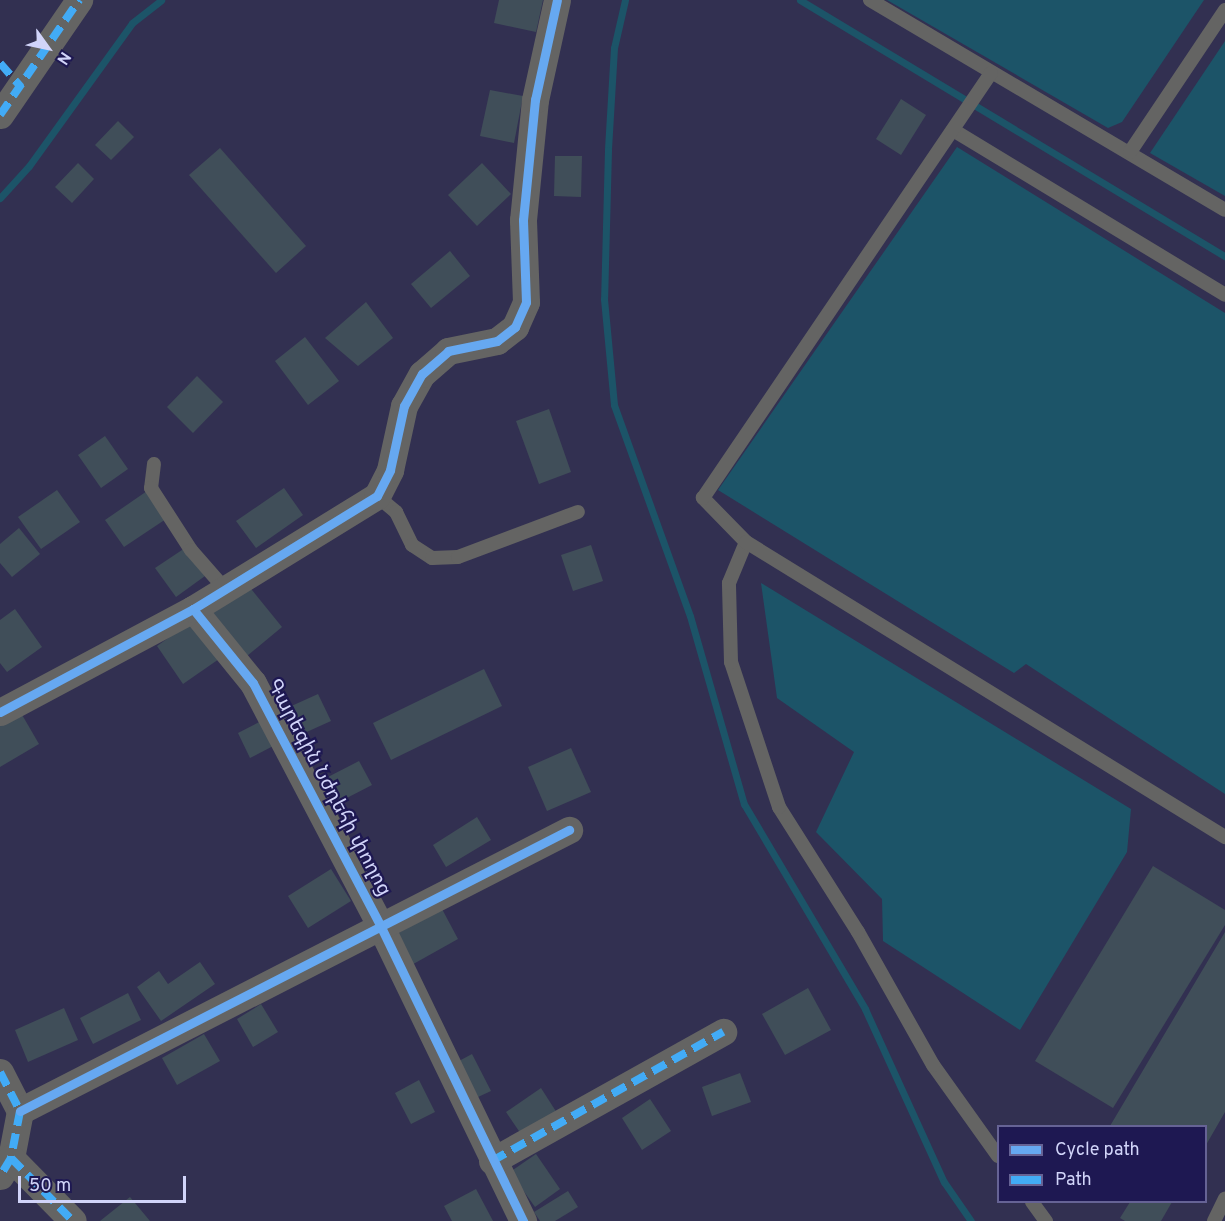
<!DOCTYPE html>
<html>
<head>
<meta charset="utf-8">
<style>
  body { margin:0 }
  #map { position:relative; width:1225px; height:1221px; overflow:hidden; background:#323051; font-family:Overpass,"Noto Sans Armenian",sans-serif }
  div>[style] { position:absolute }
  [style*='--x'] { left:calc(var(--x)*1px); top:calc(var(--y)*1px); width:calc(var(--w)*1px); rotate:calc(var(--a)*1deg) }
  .water>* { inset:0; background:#1c5468 }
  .stream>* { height:7px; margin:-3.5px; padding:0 3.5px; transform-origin:3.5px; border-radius:3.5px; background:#1c5468 }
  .building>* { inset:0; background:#404e59 }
  .lane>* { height:14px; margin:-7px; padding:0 7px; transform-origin:7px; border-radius:7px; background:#646463 }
  .street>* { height:27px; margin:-13.5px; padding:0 13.5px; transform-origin:13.5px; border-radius:13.5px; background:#646463 }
  .quiet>* { height:8px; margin-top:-4px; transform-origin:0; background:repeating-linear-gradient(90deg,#42abf6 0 15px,transparent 0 23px) }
  .cycleway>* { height:9px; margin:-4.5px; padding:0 4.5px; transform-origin:4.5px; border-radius:4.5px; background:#66a8f1 }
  span { translate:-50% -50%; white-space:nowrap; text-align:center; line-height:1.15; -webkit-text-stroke:4.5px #1e1852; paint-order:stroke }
  .street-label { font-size:20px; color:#d1d4f9 }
  .legend { position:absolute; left:997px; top:1125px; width:210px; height:78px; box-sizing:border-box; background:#1e1852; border:2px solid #666395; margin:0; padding:8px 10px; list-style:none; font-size:18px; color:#d1d4f9 }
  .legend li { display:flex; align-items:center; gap:12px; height:30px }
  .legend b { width:30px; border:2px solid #666395 }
  .north { position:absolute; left:18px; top:18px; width:60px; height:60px; -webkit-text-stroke:4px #1e1852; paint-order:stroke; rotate:123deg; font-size:16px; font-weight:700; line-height:24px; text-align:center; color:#d1d4f9 }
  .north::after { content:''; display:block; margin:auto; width:21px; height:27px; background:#d1d4f9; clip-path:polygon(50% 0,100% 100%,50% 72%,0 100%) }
  .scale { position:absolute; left:18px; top:1176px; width:168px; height:27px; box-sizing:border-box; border:3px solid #d1d4f9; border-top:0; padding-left:8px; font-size:18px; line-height:21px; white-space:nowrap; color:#d1d4f9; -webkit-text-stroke:4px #1e1852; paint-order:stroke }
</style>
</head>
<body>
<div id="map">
  <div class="water">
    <div style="clip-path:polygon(887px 0,1204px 0,1122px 122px,1108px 128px)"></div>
    <div style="clip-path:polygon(1225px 41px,1225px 196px,1150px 153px)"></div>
    <div style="clip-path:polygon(957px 147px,1225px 313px,1225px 794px,1026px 664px,1014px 673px,718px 490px)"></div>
    <div style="clip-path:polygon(761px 583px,1131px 809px,1127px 852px,1020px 1030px,883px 941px,882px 899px,816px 832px,854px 752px,777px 698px)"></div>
  </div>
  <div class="stream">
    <div style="--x:625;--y:0;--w:49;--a:102.9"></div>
    <div style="--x:614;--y:48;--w:102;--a:93.4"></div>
    <div style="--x:608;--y:150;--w:149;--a:91.5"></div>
    <div style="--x:604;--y:299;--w:106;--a:84.6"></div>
    <div style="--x:614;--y:405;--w:224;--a:70.2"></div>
    <div style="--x:690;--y:616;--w:196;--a:74"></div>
    <div style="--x:744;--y:804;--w:238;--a:59.4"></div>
    <div style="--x:865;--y:1009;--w:190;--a:65.5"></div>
    <div style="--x:944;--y:1182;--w:47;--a:55.3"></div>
    <div style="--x:800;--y:0;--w:496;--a:31.1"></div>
    <div style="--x:0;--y:198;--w:43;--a:-47.8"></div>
    <div style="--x:29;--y:166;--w:176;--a:-54.2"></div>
    <div style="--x:132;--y:23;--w:37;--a:-38"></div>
  </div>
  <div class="building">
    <div style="clip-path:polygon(499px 0,543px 0,536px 32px,494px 23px)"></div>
    <div style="clip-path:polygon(490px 90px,523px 96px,514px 143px,480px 136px)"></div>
    <div style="clip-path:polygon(901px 99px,926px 115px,901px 155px,876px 139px)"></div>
    <div style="clip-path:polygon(118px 121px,134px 137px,111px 160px,95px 145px)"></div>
    <div style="clip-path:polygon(220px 148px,306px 246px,276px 273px,189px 175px)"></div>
    <div style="clip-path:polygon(555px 156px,582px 156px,581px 197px,554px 196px)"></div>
    <div style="clip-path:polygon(78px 163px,94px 179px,72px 203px,55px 187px)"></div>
    <div style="clip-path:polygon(482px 163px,511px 194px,477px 226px,448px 195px)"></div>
    <div style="clip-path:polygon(450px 251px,470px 276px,431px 308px,411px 284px)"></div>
    <div style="clip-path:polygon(366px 302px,393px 338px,358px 366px,325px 338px)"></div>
    <div style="clip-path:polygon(305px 337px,339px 381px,308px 405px,275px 361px)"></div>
    <div style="clip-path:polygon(197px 376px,223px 402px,193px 433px,167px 407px)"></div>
    <div style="clip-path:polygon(549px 409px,571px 472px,539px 484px,516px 421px)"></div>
    <div style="clip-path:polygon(105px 436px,128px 469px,101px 488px,78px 455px)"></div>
    <div style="clip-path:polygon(284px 488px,303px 515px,256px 548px,236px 521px)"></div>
    <div style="clip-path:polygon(57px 490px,80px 522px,41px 549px,18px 517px)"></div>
    <div style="clip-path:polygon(147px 491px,166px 519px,124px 547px,105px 520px)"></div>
    <div style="clip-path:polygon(19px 528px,40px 554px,12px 577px,0 563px,0 544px)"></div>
    <div style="clip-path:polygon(591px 545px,603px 581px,573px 591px,561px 555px)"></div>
    <div style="clip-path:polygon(185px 548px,205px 576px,176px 597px,155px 568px)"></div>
    <div style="clip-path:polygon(248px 585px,282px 627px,247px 656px,213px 613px)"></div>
    <div style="clip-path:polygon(15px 609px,42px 647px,7px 672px,0 663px,0 620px)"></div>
    <div style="clip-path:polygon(192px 621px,219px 659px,183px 684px,157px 646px)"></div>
    <div style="clip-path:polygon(484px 669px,502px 706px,391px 760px,373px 723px)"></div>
    <div style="clip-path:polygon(318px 694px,331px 721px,300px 735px,287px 708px)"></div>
    <div style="clip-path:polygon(21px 713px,39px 744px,0 767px,0 724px)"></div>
    <div style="clip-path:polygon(265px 719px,277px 744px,250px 758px,238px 733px)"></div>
    <div style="clip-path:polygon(571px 748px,591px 792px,547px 811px,528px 767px)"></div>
    <div style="clip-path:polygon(359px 761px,372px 785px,339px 802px,326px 778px)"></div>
    <div style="clip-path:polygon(477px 817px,491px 840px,446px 867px,433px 845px)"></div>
    <div style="clip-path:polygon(1153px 866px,1225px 910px,1225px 925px,1113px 1108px,1035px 1061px)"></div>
    <div style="clip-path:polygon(331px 869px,351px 901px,308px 928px,288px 896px)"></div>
    <div style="clip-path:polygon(442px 909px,458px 939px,408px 967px,391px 937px)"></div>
    <div style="clip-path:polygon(1225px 932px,1225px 1112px,1206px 1145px,1206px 1126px,1110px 1126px)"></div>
    <div style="clip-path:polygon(200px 962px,215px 984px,161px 1021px,137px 987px,159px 971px,168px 984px)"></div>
    <div style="clip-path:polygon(808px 988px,831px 1030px,785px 1055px,762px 1014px)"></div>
    <div style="clip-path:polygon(128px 993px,141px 1020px,93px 1044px,80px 1018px)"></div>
    <div style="clip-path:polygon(261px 1004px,278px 1032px,253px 1047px,237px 1019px)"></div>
    <div style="clip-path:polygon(64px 1008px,78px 1040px,28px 1062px,15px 1030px)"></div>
    <div style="clip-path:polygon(204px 1034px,220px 1061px,177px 1085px,162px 1058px)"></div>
    <div style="clip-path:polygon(472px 1054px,491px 1091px,478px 1097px,459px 1061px)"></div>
    <div style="clip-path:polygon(740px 1073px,751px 1102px,712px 1116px,702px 1087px)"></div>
    <div style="clip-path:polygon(419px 1080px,435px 1112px,411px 1124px,395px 1093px)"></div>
    <div style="clip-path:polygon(541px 1088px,557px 1113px,523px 1137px,506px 1112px)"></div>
    <div style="clip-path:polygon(650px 1099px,671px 1131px,642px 1150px,622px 1118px)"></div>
    <div style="clip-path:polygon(536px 1154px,560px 1189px,535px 1207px,510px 1172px)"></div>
    <div style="clip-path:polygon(476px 1189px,493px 1221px,452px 1221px,444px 1206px)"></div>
    <div style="clip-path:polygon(568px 1191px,578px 1207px,555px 1221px,540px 1221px,534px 1212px)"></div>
    <div style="clip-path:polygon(130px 1197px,150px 1221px,100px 1221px)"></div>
    <div style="clip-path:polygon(1130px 1202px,1172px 1202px,1161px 1221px,1125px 1221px,1120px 1218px)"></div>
  </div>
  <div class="lane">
    <div style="--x:870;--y:0;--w:412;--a:30.6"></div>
    <div style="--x:953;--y:130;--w:318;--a:31.2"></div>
    <div style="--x:1130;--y:152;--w:171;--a:-56.2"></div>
    <div style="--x:154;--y:464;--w:24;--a:97"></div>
    <div style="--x:151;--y:488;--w:74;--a:57.2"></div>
    <div style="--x:191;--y:550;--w:52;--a:48.9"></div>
    <div style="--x:377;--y:496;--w:25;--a:40"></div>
    <div style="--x:396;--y:512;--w:37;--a:64"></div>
    <div style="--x:412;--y:545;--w:24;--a:33"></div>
    <div style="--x:432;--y:558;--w:26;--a:-2"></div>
    <div style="--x:458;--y:557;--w:128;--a:-20.6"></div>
    <div style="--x:746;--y:542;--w:62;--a:-134.3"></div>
    <div style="--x:703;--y:498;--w:513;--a:-55.88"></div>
    <div style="--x:998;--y:1156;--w:112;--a:-125.5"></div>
    <div style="--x:933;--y:1065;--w:153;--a:-119.4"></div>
    <div style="--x:858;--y:932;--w:148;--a:-122.3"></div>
    <div style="--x:779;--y:807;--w:153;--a:-108.3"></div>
    <div style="--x:731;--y:662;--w:79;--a:-91.5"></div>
    <div style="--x:729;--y:583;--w:44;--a:-67.5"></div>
    <div style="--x:746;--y:542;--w:563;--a:31.63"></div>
    <div style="--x:1032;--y:1202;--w:24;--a:54"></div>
    <div style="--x:1214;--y:1221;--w:25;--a:-64"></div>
  </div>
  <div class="street">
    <div style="--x:0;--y:115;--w:140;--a:-55.5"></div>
    <div style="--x:193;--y:609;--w:95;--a:51"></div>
    <div style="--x:253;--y:683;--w:273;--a:62.3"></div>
    <div style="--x:380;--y:925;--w:329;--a:64.2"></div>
    <div style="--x:0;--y:712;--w:219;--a:-28.1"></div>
    <div style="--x:193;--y:609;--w:216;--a:-31.6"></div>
    <div style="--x:377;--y:496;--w:29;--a:-63"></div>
    <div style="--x:390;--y:470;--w:66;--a:-77.7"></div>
    <div style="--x:404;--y:406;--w:37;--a:-61"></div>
    <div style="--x:422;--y:374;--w:35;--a:-41"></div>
    <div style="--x:448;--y:351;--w:50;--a:-11.5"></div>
    <div style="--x:497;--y:341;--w:23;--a:-38"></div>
    <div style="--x:515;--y:327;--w:27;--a:-66"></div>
    <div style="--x:526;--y:302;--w:82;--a:-92.1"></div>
    <div style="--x:523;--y:220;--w:121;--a:-84.3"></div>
    <div style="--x:535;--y:100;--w:102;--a:-77.6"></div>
    <div style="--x:0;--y:1072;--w:44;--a:62.9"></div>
    <div style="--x:20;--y:1111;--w:48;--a:100.8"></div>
    <div style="--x:11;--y:1158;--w:21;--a:121"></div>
    <div style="--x:20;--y:1111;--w:617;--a:-27.11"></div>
    <div style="--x:11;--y:1158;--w:88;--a:45.5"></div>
    <div style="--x:492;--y:1161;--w:265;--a:-29.2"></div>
  </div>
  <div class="quiet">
    <div style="--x:0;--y:63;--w:32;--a:49"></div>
    <div style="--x:0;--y:115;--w:140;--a:-55.5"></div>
    <div style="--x:0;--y:1072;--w:44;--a:62.9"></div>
    <div style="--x:20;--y:1111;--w:48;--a:100.8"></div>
    <div style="--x:11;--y:1158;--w:21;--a:121"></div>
    <div style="--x:11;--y:1158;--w:88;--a:45.5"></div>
    <div style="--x:492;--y:1161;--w:265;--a:-29.2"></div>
  </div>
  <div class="cycleway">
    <div style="--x:193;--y:609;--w:95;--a:51"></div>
    <div style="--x:253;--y:683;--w:273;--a:62.3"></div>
    <div style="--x:380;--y:925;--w:329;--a:64.2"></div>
    <div style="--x:0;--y:712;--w:219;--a:-28.1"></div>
    <div style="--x:193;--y:609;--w:216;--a:-31.6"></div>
    <div style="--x:377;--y:496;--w:29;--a:-63"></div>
    <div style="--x:390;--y:470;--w:66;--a:-77.7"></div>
    <div style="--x:404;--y:406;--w:37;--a:-61"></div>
    <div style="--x:422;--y:374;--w:35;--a:-41"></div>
    <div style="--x:448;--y:351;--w:50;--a:-11.5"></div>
    <div style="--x:497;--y:341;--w:23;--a:-38"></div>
    <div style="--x:515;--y:327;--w:27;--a:-66"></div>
    <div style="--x:526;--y:302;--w:82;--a:-92.1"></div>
    <div style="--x:523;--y:220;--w:121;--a:-84.3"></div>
    <div style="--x:535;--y:100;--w:102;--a:-77.6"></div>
    <div style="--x:20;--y:1111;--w:617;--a:-27.11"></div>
  </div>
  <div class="street-label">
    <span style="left:328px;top:788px;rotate:62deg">Գարեգին Նժդեհի փողոց</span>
  </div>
  <ul class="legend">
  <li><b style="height:8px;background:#66a8f1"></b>Cycle path</li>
  <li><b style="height:8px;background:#42abf6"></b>Path</li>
  </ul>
  <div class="north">N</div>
  <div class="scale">50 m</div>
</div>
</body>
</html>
